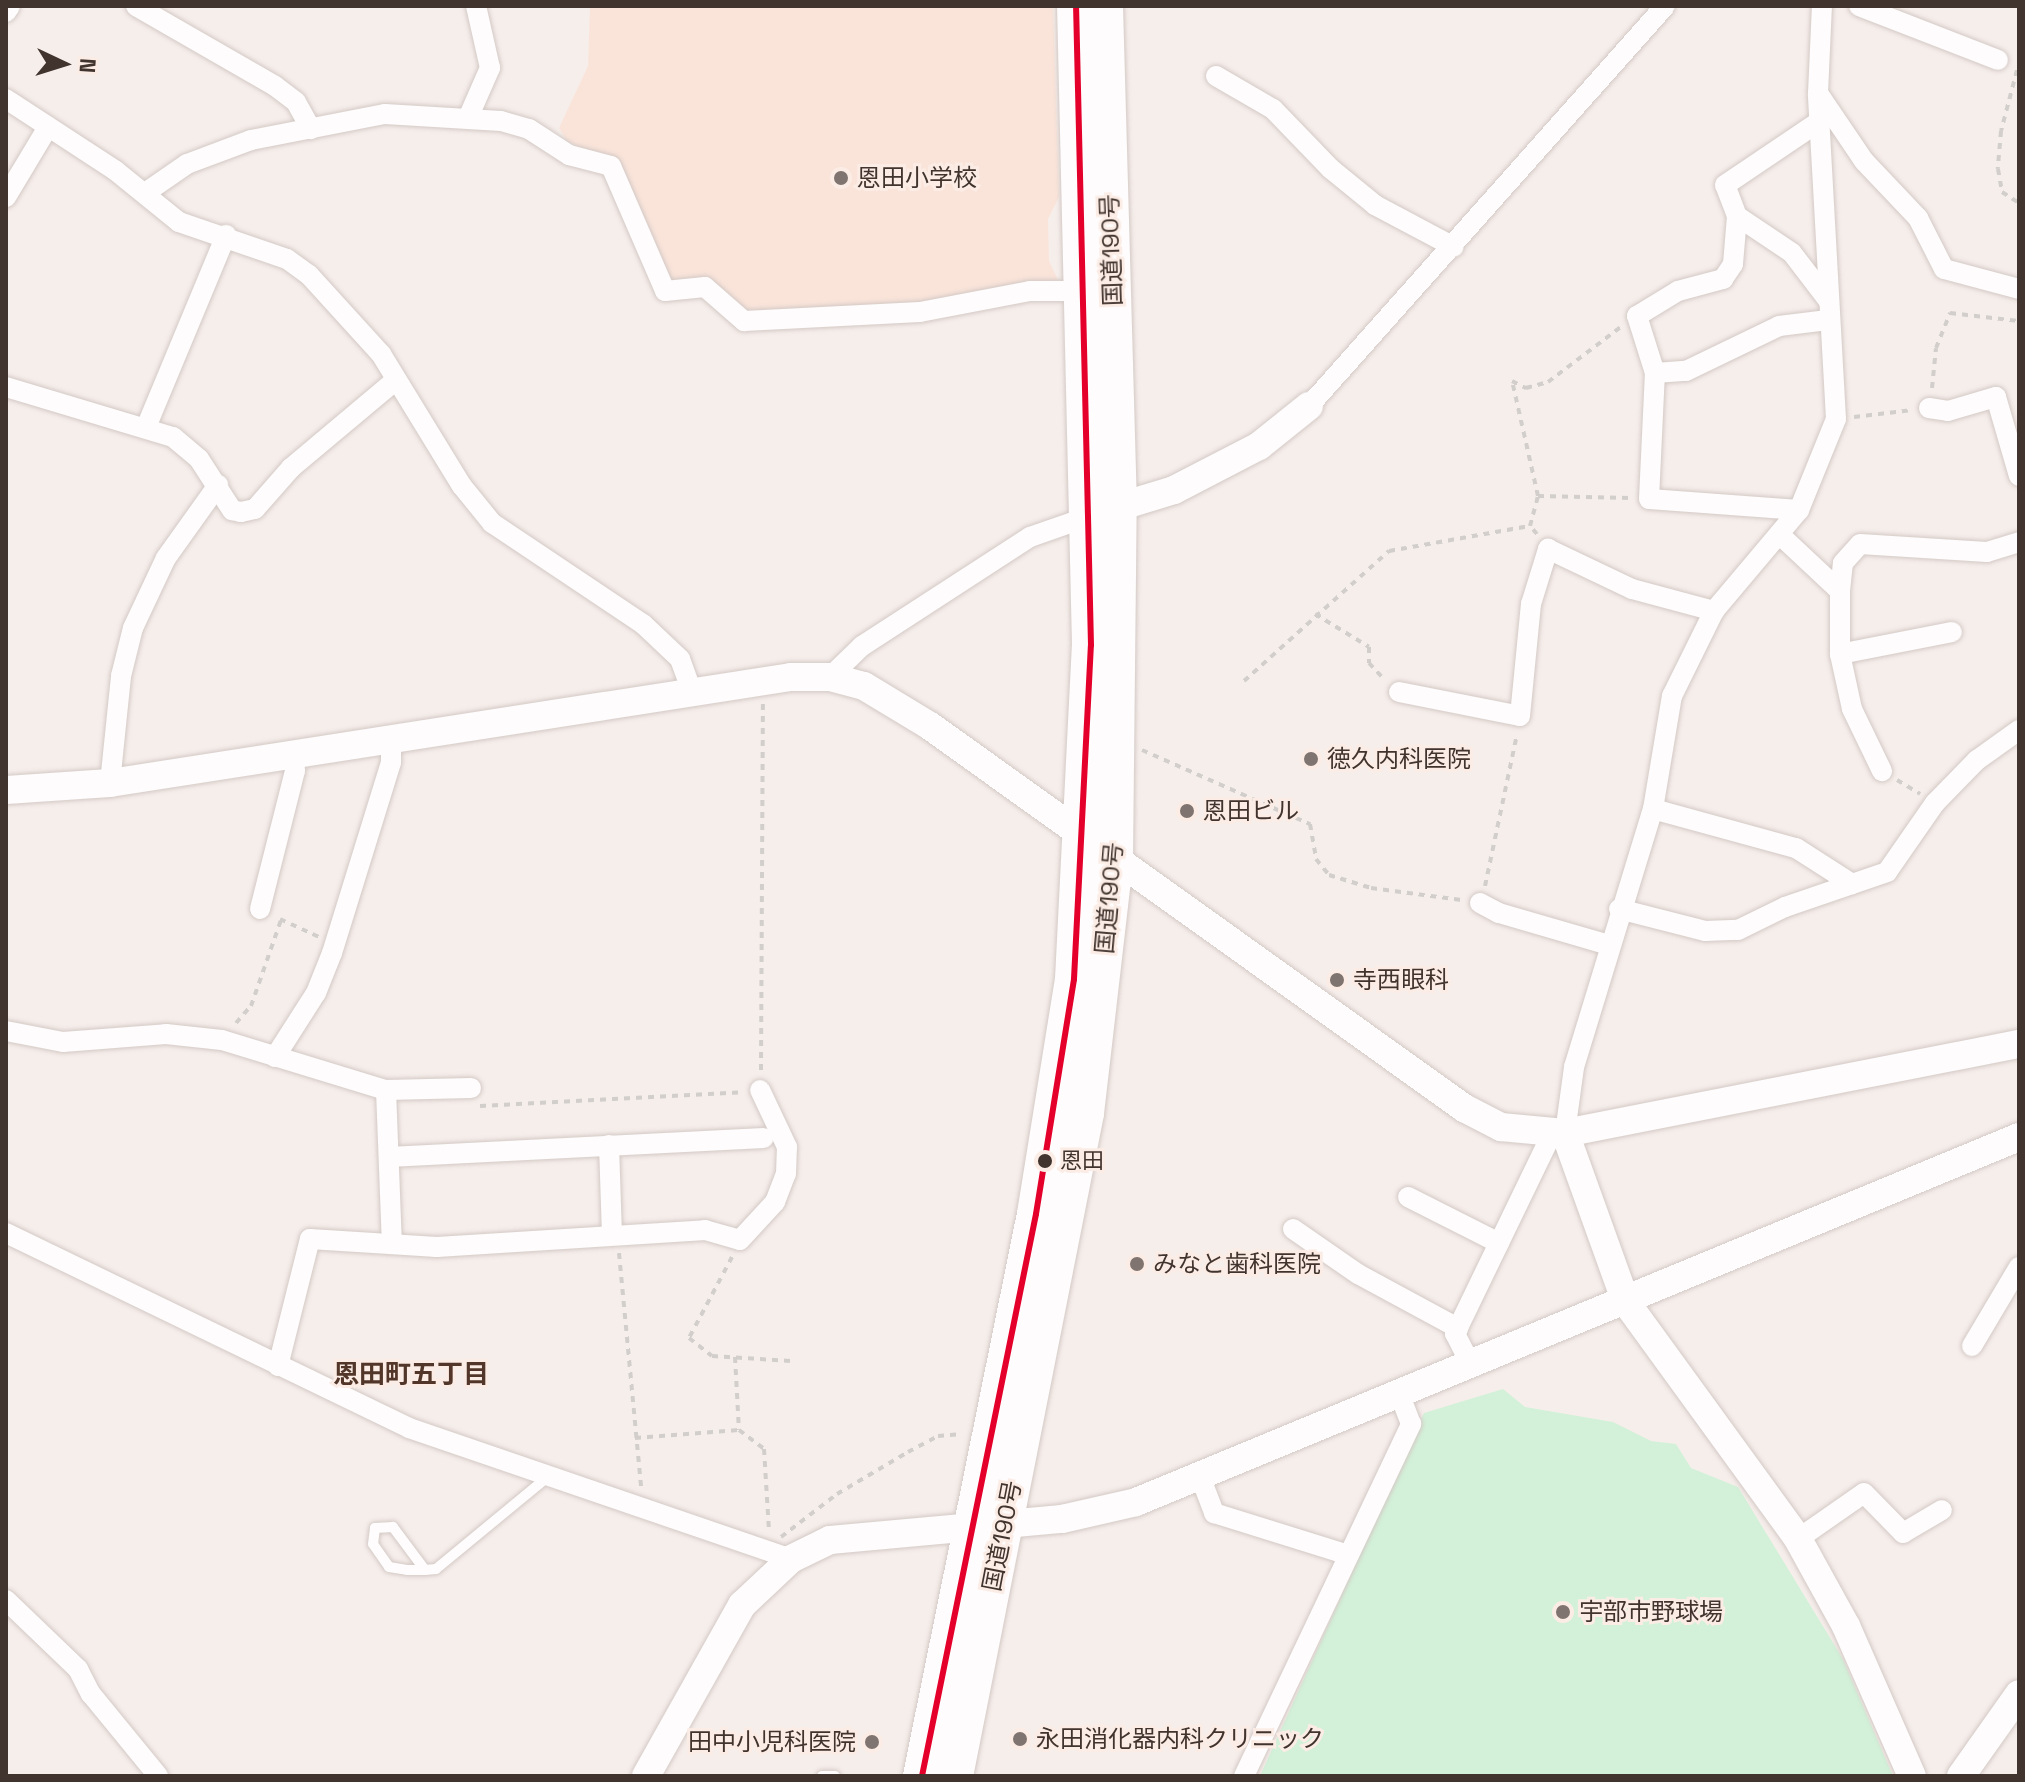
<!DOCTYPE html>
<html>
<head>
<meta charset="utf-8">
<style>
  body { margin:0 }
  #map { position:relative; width:2025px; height:1782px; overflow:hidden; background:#f6eeeb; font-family:"Space Grotesk","Noto Sans JP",sans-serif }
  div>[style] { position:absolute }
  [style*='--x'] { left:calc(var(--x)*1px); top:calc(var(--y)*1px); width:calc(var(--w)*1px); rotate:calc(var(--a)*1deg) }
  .built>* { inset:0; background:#fae4da }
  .green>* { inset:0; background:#d3f1d9 }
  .path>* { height:4px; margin-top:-2px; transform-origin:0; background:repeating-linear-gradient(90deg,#d1cecb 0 6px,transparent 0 12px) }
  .roads { filter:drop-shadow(0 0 2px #d3c9c5) drop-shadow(0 0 2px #d3c9c5) }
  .lane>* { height:10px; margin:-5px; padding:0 5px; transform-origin:5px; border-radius:5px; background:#fefcfc }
  .street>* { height:20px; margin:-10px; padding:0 10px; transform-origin:10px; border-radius:10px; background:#fefcfc }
  .secondary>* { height:28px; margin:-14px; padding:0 14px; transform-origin:14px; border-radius:14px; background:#fefcfc }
  .highway>* { height:38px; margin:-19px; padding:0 19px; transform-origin:19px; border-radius:19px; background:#fefcfc }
  .bus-1>* { height:6px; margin:-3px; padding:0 3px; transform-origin:3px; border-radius:3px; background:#e4002b }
  .dots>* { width:22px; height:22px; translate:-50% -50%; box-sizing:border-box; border:4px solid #fbede6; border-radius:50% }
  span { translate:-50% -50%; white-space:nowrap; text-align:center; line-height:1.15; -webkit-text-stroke:6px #fbede6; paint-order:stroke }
  .bus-label { font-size:22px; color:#41332d }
  .left { translate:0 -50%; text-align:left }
  .poi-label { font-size:24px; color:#41332d }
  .right { translate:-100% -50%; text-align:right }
  .street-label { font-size:24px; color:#41332d }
  .neighbourhood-label { font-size:26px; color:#513629; font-weight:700 }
  .frame { position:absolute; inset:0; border:8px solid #41332d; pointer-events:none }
  .north { position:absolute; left:24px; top:24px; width:80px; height:80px; -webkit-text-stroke:6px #fbede6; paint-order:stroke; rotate:94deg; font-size:22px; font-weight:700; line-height:32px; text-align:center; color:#41332d }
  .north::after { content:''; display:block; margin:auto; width:28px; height:36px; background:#41332d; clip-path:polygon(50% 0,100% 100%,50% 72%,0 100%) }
</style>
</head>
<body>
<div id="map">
  <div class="built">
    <div style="clip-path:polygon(590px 6px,1053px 6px,1059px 197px,1048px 219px,1049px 261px,1058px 280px,924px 306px,741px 313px,710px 280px,665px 282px,594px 154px,567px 141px,559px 128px,588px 66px)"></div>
  </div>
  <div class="green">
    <div style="clip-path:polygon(1503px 1389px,1525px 1407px,1613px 1422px,1651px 1441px,1676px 1444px,1691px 1468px,1738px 1487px,1843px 1659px,1893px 1776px,1260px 1776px,1424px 1413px)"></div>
  </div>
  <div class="path">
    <div style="--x:2017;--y:70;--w:63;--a:104.7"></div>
    <div style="--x:2001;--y:131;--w:38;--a:95"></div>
    <div style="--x:1998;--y:169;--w:23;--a:80"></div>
    <div style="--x:2002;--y:192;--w:20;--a:33"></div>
    <div style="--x:1932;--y:388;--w:40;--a:-84.3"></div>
    <div style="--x:1936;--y:348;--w:38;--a:-68"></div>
    <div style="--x:1950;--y:313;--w:69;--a:6.6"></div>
    <div style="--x:1854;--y:417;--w:59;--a:-6.8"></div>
    <div style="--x:1538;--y:496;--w:93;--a:1.2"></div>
    <div style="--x:1537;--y:534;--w:11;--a:-131"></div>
    <div style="--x:1530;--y:526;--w:31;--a:-75"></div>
    <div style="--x:1538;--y:496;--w:118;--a:-102.7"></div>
    <div style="--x:1512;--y:381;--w:16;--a:27"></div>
    <div style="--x:1526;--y:388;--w:23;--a:-15"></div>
    <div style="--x:1548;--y:382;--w:93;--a:-37.1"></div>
    <div style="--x:1315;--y:614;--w:63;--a:31.4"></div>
    <div style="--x:1369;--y:647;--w:16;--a:90"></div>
    <div style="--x:1369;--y:663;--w:23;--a:47"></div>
    <div style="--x:1244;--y:681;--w:195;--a:-41.9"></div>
    <div style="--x:1389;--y:551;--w:143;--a:-10.1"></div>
    <div style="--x:1142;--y:750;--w:184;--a:23.8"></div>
    <div style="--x:1310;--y:824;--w:36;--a:80"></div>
    <div style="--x:1316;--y:859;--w:21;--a:51"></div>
    <div style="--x:1329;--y:875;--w:44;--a:17.2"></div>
    <div style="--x:1371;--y:888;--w:91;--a:7.6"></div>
    <div style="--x:1897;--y:780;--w:27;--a:31"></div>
    <div style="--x:1485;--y:886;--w:155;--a:-78.1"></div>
    <div style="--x:280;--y:919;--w:43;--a:24.8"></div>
    <div style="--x:236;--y:1023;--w:23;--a:-49"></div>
    <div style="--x:251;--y:1006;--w:91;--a:-70.8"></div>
    <div style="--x:761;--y:1070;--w:366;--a:-89.7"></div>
    <div style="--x:480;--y:1106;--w:263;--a:-3"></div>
    <div style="--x:619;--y:1253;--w:235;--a:84.6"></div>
    <div style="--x:732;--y:1257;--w:92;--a:118"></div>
    <div style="--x:689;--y:1338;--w:29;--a:38"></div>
    <div style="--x:712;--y:1356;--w:79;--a:3.6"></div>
    <div style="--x:735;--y:1357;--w:73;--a:86.9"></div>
    <div style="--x:739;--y:1430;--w:31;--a:37"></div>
    <div style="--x:764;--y:1449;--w:81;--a:86.5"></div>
    <div style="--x:635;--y:1438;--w:104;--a:-4.4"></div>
    <div style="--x:781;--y:1537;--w:71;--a:-37.5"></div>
    <div style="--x:837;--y:1494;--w:82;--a:-30.6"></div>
    <div style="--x:908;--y:1452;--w:34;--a:-28"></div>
    <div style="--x:938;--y:1436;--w:24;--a:-5"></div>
  </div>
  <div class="roads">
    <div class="lane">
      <div style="--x:425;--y:1570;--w:54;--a:-126.7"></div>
      <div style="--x:393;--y:1527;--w:18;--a:177"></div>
      <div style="--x:375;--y:1528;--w:16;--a:97"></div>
      <div style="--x:373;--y:1544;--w:28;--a:55"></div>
      <div style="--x:389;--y:1567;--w:18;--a:9"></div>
      <div style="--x:407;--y:1570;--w:18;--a:0"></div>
      <div style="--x:425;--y:1570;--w:11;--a:-5"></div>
      <div style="--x:436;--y:1569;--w:146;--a:-39.5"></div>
      <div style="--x:822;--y:1776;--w:13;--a:0"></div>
    </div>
    <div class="street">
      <div style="--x:136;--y:6;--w:160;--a:29.9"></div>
      <div style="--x:275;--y:86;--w:26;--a:37"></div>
      <div style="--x:296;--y:102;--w:31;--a:61"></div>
      <div style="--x:1859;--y:6;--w:149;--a:21.2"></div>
      <div style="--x:6;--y:12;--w:7;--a:-56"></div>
      <div style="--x:1216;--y:76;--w:66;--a:30.1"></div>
      <div style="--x:1273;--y:109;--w:83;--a:46"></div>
      <div style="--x:1331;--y:169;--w:57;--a:39.3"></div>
      <div style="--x:1375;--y:205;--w:89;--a:28"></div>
      <div style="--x:1820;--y:96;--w:78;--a:55.9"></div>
      <div style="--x:1864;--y:161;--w:79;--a:46.5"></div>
      <div style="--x:1918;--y:218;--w:57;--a:63"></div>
      <div style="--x:1944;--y:269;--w:78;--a:14.9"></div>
      <div style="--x:6;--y:99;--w:131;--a:33.2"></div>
      <div style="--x:116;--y:171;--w:81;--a:39"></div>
      <div style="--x:179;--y:222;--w:114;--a:18.9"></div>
      <div style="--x:287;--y:259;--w:27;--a:36"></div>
      <div style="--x:309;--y:275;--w:107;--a:47.7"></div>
      <div style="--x:381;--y:354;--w:155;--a:58.5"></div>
      <div style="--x:462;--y:486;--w:48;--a:51"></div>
      <div style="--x:492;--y:523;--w:182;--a:33.8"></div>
      <div style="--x:643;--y:624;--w:51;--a:43.4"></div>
      <div style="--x:680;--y:659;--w:35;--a:70"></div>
      <div style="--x:468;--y:118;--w:55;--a:-66.3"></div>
      <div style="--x:490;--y:68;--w:64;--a:-102.7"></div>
      <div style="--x:145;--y:193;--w:51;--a:-34.6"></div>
      <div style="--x:187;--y:164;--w:68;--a:-20.6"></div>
      <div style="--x:251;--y:140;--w:136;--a:-11"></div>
      <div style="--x:385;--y:114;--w:116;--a:3.5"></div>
      <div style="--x:501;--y:121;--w:29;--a:16"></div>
      <div style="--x:529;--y:129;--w:48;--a:33"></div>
      <div style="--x:569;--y:155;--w:43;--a:14.7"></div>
      <div style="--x:611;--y:166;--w:136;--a:66.6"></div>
      <div style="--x:665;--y:291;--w:40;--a:-5.7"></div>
      <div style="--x:705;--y:287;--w:52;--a:41.1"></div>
      <div style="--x:744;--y:321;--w:176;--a:-2.9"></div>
      <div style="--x:920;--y:312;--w:112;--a:-10.8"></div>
      <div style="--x:1030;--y:291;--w:53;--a:0"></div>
      <div style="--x:6;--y:197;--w:82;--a:-59"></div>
      <div style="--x:1737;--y:216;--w:66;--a:33.9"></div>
      <div style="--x:1792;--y:253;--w:59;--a:52.5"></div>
      <div style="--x:1655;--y:373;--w:31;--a:-4"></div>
      <div style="--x:1686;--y:371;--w:103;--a:-25.8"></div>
      <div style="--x:1779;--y:326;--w:49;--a:-7"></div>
      <div style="--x:6;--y:387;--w:174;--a:16.7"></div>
      <div style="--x:173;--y:437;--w:34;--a:40"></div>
      <div style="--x:199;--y:459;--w:61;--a:57.1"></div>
      <div style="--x:232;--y:510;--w:9;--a:13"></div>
      <div style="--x:241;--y:512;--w:14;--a:-12"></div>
      <div style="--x:255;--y:509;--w:55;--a:-48.7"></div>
      <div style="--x:291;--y:468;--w:137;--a:-40"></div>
      <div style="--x:1309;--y:406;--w:535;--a:-48.33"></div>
      <div style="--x:1929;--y:408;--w:19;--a:9"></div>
      <div style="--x:1948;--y:411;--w:50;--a:-16.3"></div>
      <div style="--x:1996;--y:397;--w:82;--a:73.8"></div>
      <div style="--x:147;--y:425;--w:206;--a:-67.4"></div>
      <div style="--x:1799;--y:510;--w:150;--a:-175.8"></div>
      <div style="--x:1649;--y:499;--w:126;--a:-87.3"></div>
      <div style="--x:1655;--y:373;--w:60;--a:-107.5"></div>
      <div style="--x:1637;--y:316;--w:48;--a:-31.4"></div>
      <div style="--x:1678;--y:291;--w:47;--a:-14.9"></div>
      <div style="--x:1723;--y:279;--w:18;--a:-56"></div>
      <div style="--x:1733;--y:264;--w:48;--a:-85.2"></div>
      <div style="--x:1737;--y:216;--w:33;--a:-111"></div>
      <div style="--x:1725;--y:185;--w:115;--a:-34"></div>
      <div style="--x:1779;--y:534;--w:83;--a:43.1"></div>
      <div style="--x:1840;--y:591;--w:63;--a:90"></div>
      <div style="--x:1840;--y:654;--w:56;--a:77.7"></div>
      <div style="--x:1852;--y:709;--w:69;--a:64.2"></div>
      <div style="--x:1840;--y:591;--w:28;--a:-84"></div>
      <div style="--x:1843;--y:563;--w:25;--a:-48"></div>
      <div style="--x:1860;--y:544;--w:127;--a:3.6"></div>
      <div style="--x:1987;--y:552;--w:34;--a:-17"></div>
      <div style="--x:1840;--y:654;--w:114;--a:-11.1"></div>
      <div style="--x:830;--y:677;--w:45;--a:-44.1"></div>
      <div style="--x:862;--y:646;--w:200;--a:-33"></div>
      <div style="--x:1030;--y:537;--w:64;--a:-19.3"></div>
      <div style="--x:1399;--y:692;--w:123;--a:11.2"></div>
      <div style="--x:1520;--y:716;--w:113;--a:-84.4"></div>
      <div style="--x:1531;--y:604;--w:58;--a:-72.8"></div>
      <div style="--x:1548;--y:549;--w:93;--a:25.5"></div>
      <div style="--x:1632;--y:589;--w:85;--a:15"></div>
      <div style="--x:110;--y:783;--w:108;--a:-84.1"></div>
      <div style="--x:121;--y:676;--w:49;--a:-76"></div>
      <div style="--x:133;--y:628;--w:77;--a:-64.8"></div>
      <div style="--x:166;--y:558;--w:90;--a:-54.5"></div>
      <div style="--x:1653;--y:809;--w:148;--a:15.3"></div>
      <div style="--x:1796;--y:848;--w:67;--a:32.7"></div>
      <div style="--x:1480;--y:903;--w:21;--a:28"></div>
      <div style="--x:1499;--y:913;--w:115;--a:16.2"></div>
      <div style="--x:260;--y:909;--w:142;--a:-75.8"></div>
      <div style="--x:295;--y:771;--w:15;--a:-94"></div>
      <div style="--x:1619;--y:909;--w:89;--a:14.3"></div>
      <div style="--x:1705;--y:931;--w:33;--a:-2"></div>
      <div style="--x:1738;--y:930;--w:52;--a:-26.1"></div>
      <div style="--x:1785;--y:907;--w:108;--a:-18.9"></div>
      <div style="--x:1887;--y:872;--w:84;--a:-55.2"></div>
      <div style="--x:1935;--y:803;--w:60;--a:-45.7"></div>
      <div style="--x:1977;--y:760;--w:52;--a:-35.5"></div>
      <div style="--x:6;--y:1031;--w:58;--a:10.9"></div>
      <div style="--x:63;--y:1042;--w:103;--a:-4.4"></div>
      <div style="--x:166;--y:1034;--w:56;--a:6.1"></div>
      <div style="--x:222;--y:1040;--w:171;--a:17"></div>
      <div style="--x:386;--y:1090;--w:85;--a:-1.3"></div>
      <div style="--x:275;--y:1057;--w:76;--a:-57.4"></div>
      <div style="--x:316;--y:993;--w:43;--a:-68.2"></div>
      <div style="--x:332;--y:953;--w:200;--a:-72.8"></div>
      <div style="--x:391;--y:762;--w:21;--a:-90"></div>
      <div style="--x:386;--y:1090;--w:154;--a:87.8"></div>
      <div style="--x:1565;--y:1133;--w:67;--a:-82.2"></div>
      <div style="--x:1574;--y:1067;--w:270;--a:-73"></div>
      <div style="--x:1653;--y:809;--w:115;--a:-80.5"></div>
      <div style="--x:1672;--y:696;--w:95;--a:-63.7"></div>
      <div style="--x:1714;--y:611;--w:132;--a:-49.9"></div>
      <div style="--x:1799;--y:510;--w:98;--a:-67.9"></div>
      <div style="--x:1836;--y:419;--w:326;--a:-93.2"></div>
      <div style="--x:1818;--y:93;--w:87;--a:-87.4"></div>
      <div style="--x:609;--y:1145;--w:90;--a:88.1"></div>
      <div style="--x:389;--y:1157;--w:375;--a:-2.9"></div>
      <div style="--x:1408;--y:1197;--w:102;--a:26.8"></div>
      <div style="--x:1293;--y:1229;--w:79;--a:34.7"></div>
      <div style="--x:1358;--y:1274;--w:114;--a:28.4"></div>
      <div style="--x:6;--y:1233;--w:448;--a:25.8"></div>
      <div style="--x:409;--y:1428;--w:404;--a:18.9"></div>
      <div style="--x:1972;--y:1346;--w:92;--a:-59.3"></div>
      <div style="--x:1471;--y:1365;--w:35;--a:-117"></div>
      <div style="--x:1455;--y:1334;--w:223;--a:-64.2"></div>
      <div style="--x:278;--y:1366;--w:131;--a:-75.9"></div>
      <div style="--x:310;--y:1239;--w:127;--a:3.6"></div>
      <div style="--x:437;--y:1247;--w:269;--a:-3.6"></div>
      <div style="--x:705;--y:1230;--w:36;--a:16"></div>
      <div style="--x:740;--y:1240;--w:52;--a:-47.4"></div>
      <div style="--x:775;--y:1202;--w:30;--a:-69"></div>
      <div style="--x:786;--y:1174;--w:27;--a:-88"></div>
      <div style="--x:787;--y:1147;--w:63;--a:-115.3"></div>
      <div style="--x:1200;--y:1476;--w:40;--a:69"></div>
      <div style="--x:1214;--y:1513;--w:141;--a:17.3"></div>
      <div style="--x:1798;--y:1539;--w:80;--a:-34.9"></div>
      <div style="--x:1864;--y:1493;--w:56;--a:45.7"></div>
      <div style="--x:1903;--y:1533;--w:45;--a:-30.5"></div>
      <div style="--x:6;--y:1600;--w:100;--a:43.8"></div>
      <div style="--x:78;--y:1669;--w:28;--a:63"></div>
      <div style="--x:91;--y:1694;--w:106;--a:50.7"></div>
      <div style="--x:1244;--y:1776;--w:390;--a:-64.6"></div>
      <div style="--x:1411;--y:1424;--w:31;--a:-111"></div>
    </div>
    <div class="secondary">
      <div style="--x:1102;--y:512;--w:75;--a:-17"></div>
      <div style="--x:1174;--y:490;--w:96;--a:-27.4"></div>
      <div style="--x:1259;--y:446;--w:64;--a:-38.7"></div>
      <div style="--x:6;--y:790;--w:104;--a:-3.9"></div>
      <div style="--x:110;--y:783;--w:689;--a:-8.85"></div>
      <div style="--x:791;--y:677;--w:39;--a:0"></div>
      <div style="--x:830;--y:677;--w:35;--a:15"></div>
      <div style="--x:864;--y:686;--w:77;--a:31.2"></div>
      <div style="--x:930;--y:726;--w:657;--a:35.58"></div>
      <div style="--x:1464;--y:1108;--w:42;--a:27.2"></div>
      <div style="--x:1501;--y:1127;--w:64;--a:5.4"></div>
      <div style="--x:1565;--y:1133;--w:463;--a:-11.1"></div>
      <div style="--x:1565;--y:1133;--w:180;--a:70.2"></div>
      <div style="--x:1626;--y:1302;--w:293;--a:54"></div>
      <div style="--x:1798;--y:1539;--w:99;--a:61.1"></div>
      <div style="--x:1846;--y:1626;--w:164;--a:66.3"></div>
      <div style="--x:646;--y:1776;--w:196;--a:-60.7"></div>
      <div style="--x:742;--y:1605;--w:67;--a:-43.2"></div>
      <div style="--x:791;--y:1559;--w:43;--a:-26"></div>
      <div style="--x:830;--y:1540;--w:233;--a:-5.2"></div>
      <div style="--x:1062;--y:1519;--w:76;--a:-12.9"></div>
      <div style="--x:1136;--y:1502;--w:955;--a:-22.46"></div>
      <div style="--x:1961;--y:1776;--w:100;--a:-54.7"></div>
    </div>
    <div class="highway">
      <div style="--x:922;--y:1776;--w:573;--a:-78.53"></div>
      <div style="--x:1036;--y:1214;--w:238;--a:-80.8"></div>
      <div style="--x:1074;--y:979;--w:334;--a:-87.1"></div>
      <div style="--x:1091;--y:645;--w:639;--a:-91.34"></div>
      <div style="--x:954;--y:1776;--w:676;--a:-78.82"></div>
      <div style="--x:1085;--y:1113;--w:254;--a:-83.4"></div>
      <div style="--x:1114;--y:861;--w:354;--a:-89.4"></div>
      <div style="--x:1118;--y:507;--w:501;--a:-91.6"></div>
    </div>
  </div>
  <div class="bus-1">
    <div style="--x:922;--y:1776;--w:573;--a:-78.53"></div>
    <div style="--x:1036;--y:1214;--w:238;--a:-80.8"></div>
    <div style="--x:1074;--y:979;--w:334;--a:-87.1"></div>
    <div style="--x:1091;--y:645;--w:639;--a:-91.34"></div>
  </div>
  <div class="dots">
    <div style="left:841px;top:178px;background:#807470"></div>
    <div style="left:1311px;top:759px;background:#807470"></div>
    <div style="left:1187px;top:811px;background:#807470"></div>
    <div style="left:1337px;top:980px;background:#807470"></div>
    <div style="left:1045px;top:1161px;background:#41332d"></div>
    <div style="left:1137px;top:1264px;background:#807470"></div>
    <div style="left:1563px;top:1612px;background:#807470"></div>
    <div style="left:1020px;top:1739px;background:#807470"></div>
    <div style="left:872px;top:1742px;background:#807470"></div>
  </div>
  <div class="bus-label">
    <span class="left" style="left:1060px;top:1161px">恩田</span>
  </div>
  <div class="poi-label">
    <span class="left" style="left:857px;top:178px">恩田小学校</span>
    <span class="left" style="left:1327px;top:759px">徳久内科医院</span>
    <span class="left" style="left:1203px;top:811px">恩田ビル</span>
    <span class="left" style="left:1353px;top:980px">寺西眼科</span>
    <span class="left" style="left:1153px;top:1264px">みなと歯科医院</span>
    <span class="left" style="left:1579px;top:1612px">宇部市野球場</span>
    <span class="left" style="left:1036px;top:1739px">永田消化器内科クリニック</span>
    <span class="right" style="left:856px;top:1742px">田中小児科医院</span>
  </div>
  <div class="street-label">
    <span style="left:1111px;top:250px;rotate:-92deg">国道190号</span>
    <span style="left:1109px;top:898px;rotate:-85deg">国道190号</span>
    <span style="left:1002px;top:1536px;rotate:-79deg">国道190号</span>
  </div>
  <div class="neighbourhood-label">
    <span style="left:411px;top:1375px">恩田町五丁目</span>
  </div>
  <div class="frame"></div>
  <div class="north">N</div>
</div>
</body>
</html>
